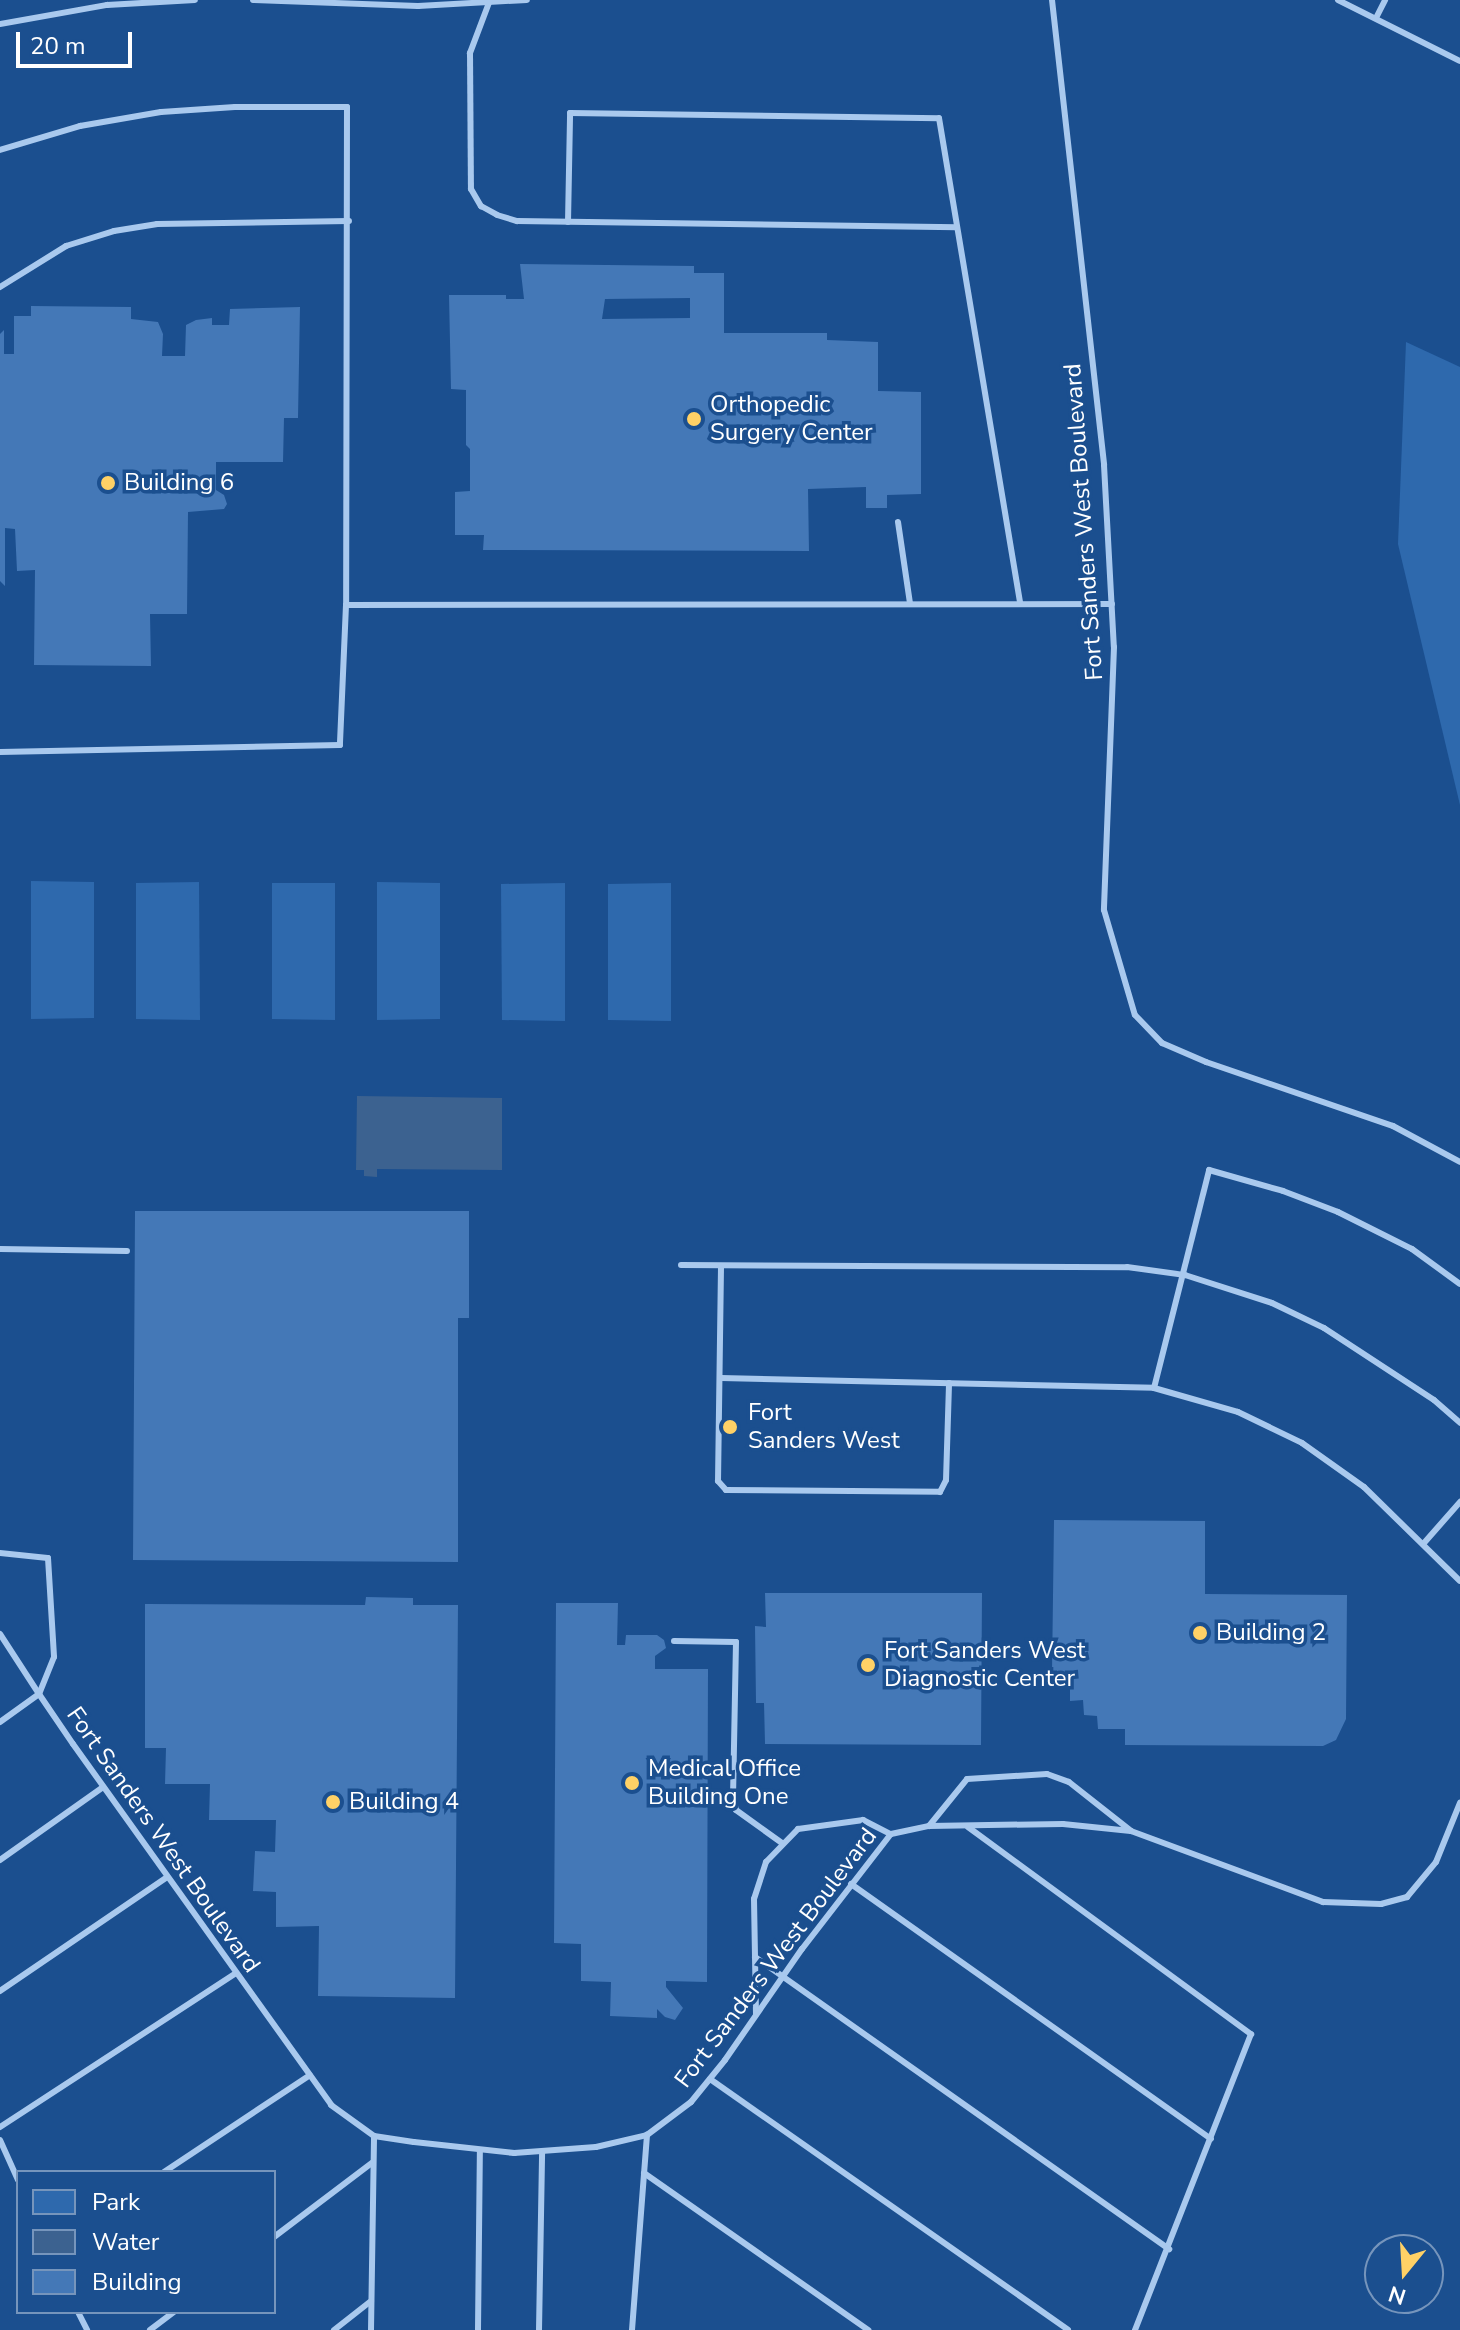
<!DOCTYPE html>
<html>
<head>
<meta charset="utf-8">
<style>
  body { margin:0 }
  #map { position:relative; width:1460px; height:2330px; overflow:hidden; background:#1b4f8f; font-family:"Nunito Sans",sans-serif }
  div>[style] { position:absolute }
  [style*='--x'] { left:calc(var(--x)*1px); top:calc(var(--y)*1px); width:calc(var(--w)*1px); rotate:calc(var(--a)*1deg) }
  .green>* { inset:0; background:#2e69ad }
  .water>* { inset:0; background:#3c6290 }
  .building>* { inset:0; background:#4478b7 }
  .service>* { height:6px; margin:-3px; padding:0 3px; transform-origin:3px; border-radius:3px; background:#a9c9ee }
  .dots>* { width:22px; height:22px; translate:-50% -50%; box-sizing:border-box; border:4px solid #1b4f8f; border-radius:50% }
  span { translate:-50% -50%; white-space:nowrap; text-align:center; line-height:1.15; -webkit-text-stroke:7px #1b4f8f; paint-order:stroke }
  .poi-label { font-size:24px; color:#fff }
  .left { translate:0 -50%; text-align:left }
  .street-label { font-size:24px; color:#fff }
  .legend { position:absolute; left:16px; top:2170px; width:260px; height:144px; box-sizing:border-box; background:#1b4f8f; border:2px solid #7695bc; margin:0; padding:10px 14px; list-style:none; font-size:24px; color:#fff }
  .legend li { display:flex; align-items:center; gap:16px; height:40px }
  .legend b { width:40px; border:2px solid #7695bc }
  .north { position:absolute; left:1364px; top:2234px; width:80px; height:80px; box-sizing:border-box; background:#1b4f8f; border:2px solid #7695bc; border-radius:50%; rotate:198deg; font-size:22px; font-weight:700; line-height:32px; text-align:center; color:#fff }
  .north::after { content:''; display:block; margin:auto; width:28px; height:36px; background:#ffd166; clip-path:polygon(50% 0,100% 100%,50% 72%,0 100%) }
  .scale { position:absolute; left:16px; top:32px; width:116px; height:36px; box-sizing:border-box; border:4px solid #fff; border-top:0; padding-left:10px; font-size:24px; line-height:28px; white-space:nowrap; color:#fff; -webkit-text-stroke:6px #1b4f8f; paint-order:stroke }
</style>
</head>
<body>
<div id="map">
  <div class="green">
    <div style="clip-path:polygon(1406px 342px,1460px 367px,1460px 805px,1398px 544px)"></div>
    <div style="clip-path:polygon(31px 881px,94px 882px,94px 1018px,31px 1019px)"></div>
    <div style="clip-path:polygon(199px 882px,200px 1020px,136px 1019px,136px 883px)"></div>
    <div style="clip-path:polygon(377px 882px,440px 883px,440px 1019px,377px 1020px)"></div>
    <div style="clip-path:polygon(272px 883px,335px 883px,335px 1020px,272px 1019px)"></div>
    <div style="clip-path:polygon(565px 883px,565px 1021px,502px 1020px,501px 884px)"></div>
    <div style="clip-path:polygon(671px 883px,671px 1021px,608px 1020px,608px 884px)"></div>
  </div>
  <div class="water">
    <div style="clip-path:polygon(357px 1096px,502px 1098px,502px 1170px,377px 1169px,377px 1177px,364px 1176px,364px 1170px,356px 1170px)"></div>
  </div>
  <div class="building">
    <div style="clip-path:polygon(evenodd,520px 264px,694px 266px,694px 273px,724px 273px,724px 333px,827px 333px,827px 340px,878px 342px,878px 391px,921px 392px,921px 494px,887px 495px,887px 508px,866px 508px,866px 487px,808px 489px,809px 551px,483px 550px,484px 535px,455px 535px,455px 492px,470px 491px,470px 449px,466px 445px,466px 390px,451px 389px,449px 295px,506px 295px,506px 299px,524px 299px,520px 264px,690px 298px,690px 318px,602px 319px,605px 299px,690px 298px)"></div>
    <div style="clip-path:polygon(31px 306px,131px 307px,131px 319px,158px 322px,163px 334px,162px 356px,185px 356px,186px 325px,196px 320px,212px 318px,212px 325px,229px 325px,230px 309px,300px 307px,298px 418px,284px 418px,283px 462px,216px 462px,216px 490px,224px 495px,227px 504px,224px 509px,188px 512px,187px 614px,150px 614px,151px 666px,34px 665px,35px 570px,17px 571px,15px 529px,5px 528px,5px 586px,0 581px,0 334px,4px 330px,4px 354px,14px 354px,14px 316px,31px 316px)"></div>
    <div style="clip-path:polygon(135px 1211px,469px 1211px,469px 1318px,458px 1318px,458px 1562px,133px 1560px)"></div>
    <div style="clip-path:polygon(1054px 1520px,1205px 1521px,1205px 1594px,1347px 1595px,1346px 1719px,1336px 1740px,1323px 1746px,1125px 1745px,1125px 1729px,1098px 1729px,1097px 1716px,1084px 1715px,1083px 1700px,1070px 1701px,1070px 1672px,1052px 1672px)"></div>
    <div style="clip-path:polygon(765px 1593px,982px 1593px,981px 1745px,765px 1744px,764px 1703px,756px 1703px,755px 1626px,766px 1627px)"></div>
    <div style="clip-path:polygon(366px 1597px,413px 1598px,413px 1605px,458px 1605px,455px 1998px,318px 1996px,319px 1926px,276px 1927px,276px 1892px,253px 1891px,255px 1851px,275px 1852px,276px 1820px,209px 1820px,210px 1784px,165px 1784px,166px 1748px,145px 1748px,145px 1604px,365px 1605px)"></div>
    <div style="clip-path:polygon(556px 1603px,618px 1603px,617px 1645px,625px 1645px,626px 1635px,657px 1635px,664px 1640px,666px 1648px,655px 1656px,655px 1669px,708px 1669px,707px 1982px,666px 1981px,666px 1987px,683px 2008px,675px 2020px,665px 2017px,657px 2009px,657px 2018px,610px 2016px,611px 1982px,581px 1981px,581px 1944px,554px 1943px)"></div>
  </div>
  <div class="service">
    <div style="--x:253;--y:0;--w:165;--a:2.1"></div>
    <div style="--x:418;--y:6;--w:109;--a:-3.2"></div>
    <div style="--x:490;--y:0;--w:57;--a:110.7"></div>
    <div style="--x:470;--y:53;--w:136;--a:89.6"></div>
    <div style="--x:471;--y:189;--w:20;--a:60"></div>
    <div style="--x:481;--y:206;--w:18;--a:29"></div>
    <div style="--x:497;--y:215;--w:21;--a:17"></div>
    <div style="--x:517;--y:221;--w:440;--a:0.8"></div>
    <div style="--x:1052;--y:0;--w:468;--a:83.6"></div>
    <div style="--x:1104;--y:465;--w:182;--a:86.9"></div>
    <div style="--x:1114;--y:647;--w:263;--a:92.2"></div>
    <div style="--x:1104;--y:910;--w:109;--a:73.6"></div>
    <div style="--x:1135;--y:1015;--w:39;--a:46"></div>
    <div style="--x:1162;--y:1043;--w:48;--a:23.4"></div>
    <div style="--x:1206;--y:1062;--w:198;--a:18.9"></div>
    <div style="--x:1393;--y:1126;--w:76;--a:28.2"></div>
    <div style="--x:1338;--y:0;--w:136;--a:26.6"></div>
    <div style="--x:1376;--y:18;--w:20;--a:-63"></div>
    <div style="--x:0;--y:24;--w:109;--a:-10.1"></div>
    <div style="--x:107;--y:5;--w:88;--a:-3.3"></div>
    <div style="--x:0;--y:150;--w:84;--a:-16.7"></div>
    <div style="--x:80;--y:126;--w:82;--a:-9.8"></div>
    <div style="--x:161;--y:112;--w:74;--a:-3.9"></div>
    <div style="--x:235;--y:107;--w:112;--a:0"></div>
    <div style="--x:347;--y:107;--w:498;--a:90.1"></div>
    <div style="--x:346;--y:605;--w:140;--a:92.5"></div>
    <div style="--x:340;--y:745;--w:340;--a:178.8"></div>
    <div style="--x:568;--y:222;--w:109;--a:-88.9"></div>
    <div style="--x:570;--y:113;--w:369;--a:0.8"></div>
    <div style="--x:939;--y:118;--w:492;--a:80.5"></div>
    <div style="--x:0;--y:287;--w:78;--a:-31.8"></div>
    <div style="--x:66;--y:246;--w:50;--a:-17.4"></div>
    <div style="--x:114;--y:231;--w:44;--a:-9.2"></div>
    <div style="--x:157;--y:224;--w:192;--a:-0.9"></div>
    <div style="--x:898;--y:522;--w:82;--a:81.6"></div>
    <div style="--x:346;--y:605;--w:766;--a:-0.07"></div>
    <div style="--x:0;--y:1249;--w:127;--a:0.9"></div>
    <div style="--x:681;--y:1265;--w:446;--a:0.3"></div>
    <div style="--x:1127;--y:1267;--w:59;--a:7.9"></div>
    <div style="--x:1185;--y:1275;--w:91;--a:17.8"></div>
    <div style="--x:1272;--y:1303;--w:58;--a:25.7"></div>
    <div style="--x:1324;--y:1328;--w:131;--a:33.2"></div>
    <div style="--x:1434;--y:1400;--w:35;--a:41"></div>
    <div style="--x:721;--y:1267;--w:214;--a:90.8"></div>
    <div style="--x:718;--y:1481;--w:12;--a:48"></div>
    <div style="--x:726;--y:1490;--w:214;--a:0.5"></div>
    <div style="--x:940;--y:1492;--w:13;--a:-63"></div>
    <div style="--x:946;--y:1480;--w:97;--a:-88.2"></div>
    <div style="--x:721;--y:1378;--w:433;--a:1.3"></div>
    <div style="--x:1154;--y:1388;--w:87;--a:15.9"></div>
    <div style="--x:1238;--y:1412;--w:71;--a:25.8"></div>
    <div style="--x:1302;--y:1443;--w:76;--a:35.4"></div>
    <div style="--x:1364;--y:1487;--w:134;--a:44.4"></div>
    <div style="--x:1154;--y:1388;--w:225;--a:-75.8"></div>
    <div style="--x:1209;--y:1170;--w:77;--a:15.8"></div>
    <div style="--x:1283;--y:1191;--w:59;--a:20.9"></div>
    <div style="--x:1338;--y:1212;--w:83;--a:26.6"></div>
    <div style="--x:1412;--y:1249;--w:59;--a:36.1"></div>
    <div style="--x:1424;--y:1543;--w:55;--a:-48.7"></div>
    <div style="--x:0;--y:1553;--w:48;--a:5.9"></div>
    <div style="--x:48;--y:1558;--w:99;--a:86.5"></div>
    <div style="--x:54;--y:1657;--w:40;--a:112"></div>
    <div style="--x:39;--y:1694;--w:60;--a:55.8"></div>
    <div style="--x:73;--y:1744;--w:444;--a:54.4"></div>
    <div style="--x:331;--y:2105;--w:53;--a:35.8"></div>
    <div style="--x:374;--y:2136;--w:40;--a:8.5"></div>
    <div style="--x:414;--y:2142;--w:101;--a:6.3"></div>
    <div style="--x:514;--y:2153;--w:82;--a:-4.2"></div>
    <div style="--x:596;--y:2147;--w:52;--a:-13.2"></div>
    <div style="--x:647;--y:2135;--w:55;--a:-36.9"></div>
    <div style="--x:691;--y:2102;--w:54;--a:-51"></div>
    <div style="--x:725;--y:2060;--w:135;--a:-55.3"></div>
    <div style="--x:802;--y:1949;--w:145;--a:-52.3"></div>
    <div style="--x:891;--y:1834;--w:39;--a:-12"></div>
    <div style="--x:929;--y:1826;--w:134;--a:-0.9"></div>
    <div style="--x:1063;--y:1824;--w:68;--a:5.9"></div>
    <div style="--x:1131;--y:1831;--w:205;--a:20.3"></div>
    <div style="--x:1323;--y:1902;--w:58;--a:2"></div>
    <div style="--x:1381;--y:1904;--w:27;--a:-15"></div>
    <div style="--x:1407;--y:1897;--w:45;--a:-50.4"></div>
    <div style="--x:1436;--y:1862;--w:64;--a:-67.9"></div>
    <div style="--x:0;--y:1634;--w:72;--a:57"></div>
    <div style="--x:39;--y:1694;--w:48;--a:144.3"></div>
    <div style="--x:674;--y:1641;--w:62;--a:0.9"></div>
    <div style="--x:736;--y:1642;--w:150;--a:91.1"></div>
    <div style="--x:733;--y:1792;--w:18;--a:81"></div>
    <div style="--x:736;--y:1810;--w:57;--a:35.7"></div>
    <div style="--x:929;--y:1826;--w:60;--a:-51"></div>
    <div style="--x:967;--y:1779;--w:80;--a:-3.6"></div>
    <div style="--x:1047;--y:1774;--w:23;--a:20"></div>
    <div style="--x:1069;--y:1782;--w:79;--a:38.3"></div>
    <div style="--x:968;--y:1827;--w:351;--a:36.2"></div>
    <div style="--x:1251;--y:2034;--w:318;--a:111.4"></div>
    <div style="--x:0;--y:1860;--w:126;--a:-35.3"></div>
    <div style="--x:851;--y:1884;--w:441;--a:35.3"></div>
    <div style="--x:755;--y:1957;--w:507;--a:35.2"></div>
    <div style="--x:0;--y:1991;--w:202;--a:-34.3"></div>
    <div style="--x:756;--y:2014;--w:115;--a:-91"></div>
    <div style="--x:754;--y:1899;--w:39;--a:-72"></div>
    <div style="--x:766;--y:1862;--w:46;--a:-45.9"></div>
    <div style="--x:798;--y:1829;--w:66;--a:-7.9"></div>
    <div style="--x:863;--y:1820;--w:31;--a:27"></div>
    <div style="--x:710;--y:2079;--w:437;--a:35"></div>
    <div style="--x:0;--y:2127;--w:280;--a:-33.1"></div>
    <div style="--x:0;--y:2140;--w:44;--a:65.8"></div>
    <div style="--x:164;--y:2172;--w:175;--a:-33.6"></div>
    <div style="--x:644;--y:2173;--w:274;--a:35"></div>
    <div style="--x:274;--y:2237;--w:124;--a:-37.1"></div>
    <div style="--x:78;--y:2312;--w:20;--a:63"></div>
    <div style="--x:150;--y:2330;--w:30;--a:-37"></div>
    <div style="--x:334;--y:2330;--w:47;--a:-38.1"></div>
    <div style="--x:371;--y:2330;--w:194;--a:-89.1"></div>
    <div style="--x:478;--y:2330;--w:180;--a:-89.4"></div>
    <div style="--x:539;--y:2330;--w:178;--a:-89"></div>
    <div style="--x:632;--y:2330;--w:196;--a:-85.6"></div>
  </div>
  <div class="dots">
    <div style="left:694px;top:419px;background:#ffd166"></div>
    <div style="left:108px;top:483px;background:#ffd166"></div>
    <div style="left:730px;top:1427px;background:#ffd166"></div>
    <div style="left:1200px;top:1633px;background:#ffd166"></div>
    <div style="left:868px;top:1665px;background:#ffd166"></div>
    <div style="left:632px;top:1783px;background:#ffd166"></div>
    <div style="left:333px;top:1802px;background:#ffd166"></div>
  </div>
  <div class="poi-label">
    <span class="left" style="left:710px;top:419px">Orthopedic<br>Surgery Center</span>
    <span class="left" style="left:124px;top:483px">Building 6</span>
    <span class="left" style="left:748px;top:1427px">Fort<br>Sanders West</span>
    <span class="left" style="left:1216px;top:1633px">Building 2</span>
    <span class="left" style="left:884px;top:1665px">Fort Sanders West<br>Diagnostic Center</span>
    <span class="left" style="left:648px;top:1783px">Medical Office<br>Building One</span>
    <span class="left" style="left:349px;top:1802px">Building 4</span>
  </div>
  <div class="street-label">
    <span style="left:1084px;top:522px;rotate:-94deg">Fort Sanders West Boulevard</span>
    <span style="left:163px;top:1840px;rotate:55deg">Fort Sanders West Boulevard</span>
    <span style="left:776px;top:1958px;rotate:-53deg">Fort Sanders West Boulevard</span>
  </div>
  <ul class="legend">
  <li><b style="height:22px;background:#2e69ad"></b>Park</li>
  <li><b style="height:22px;background:#3c6290"></b>Water</li>
  <li><b style="height:22px;background:#4478b7"></b>Building</li>
  </ul>
  <div class="north">N</div>
  <div class="scale">20 m</div>
</div>
</body>
</html>
